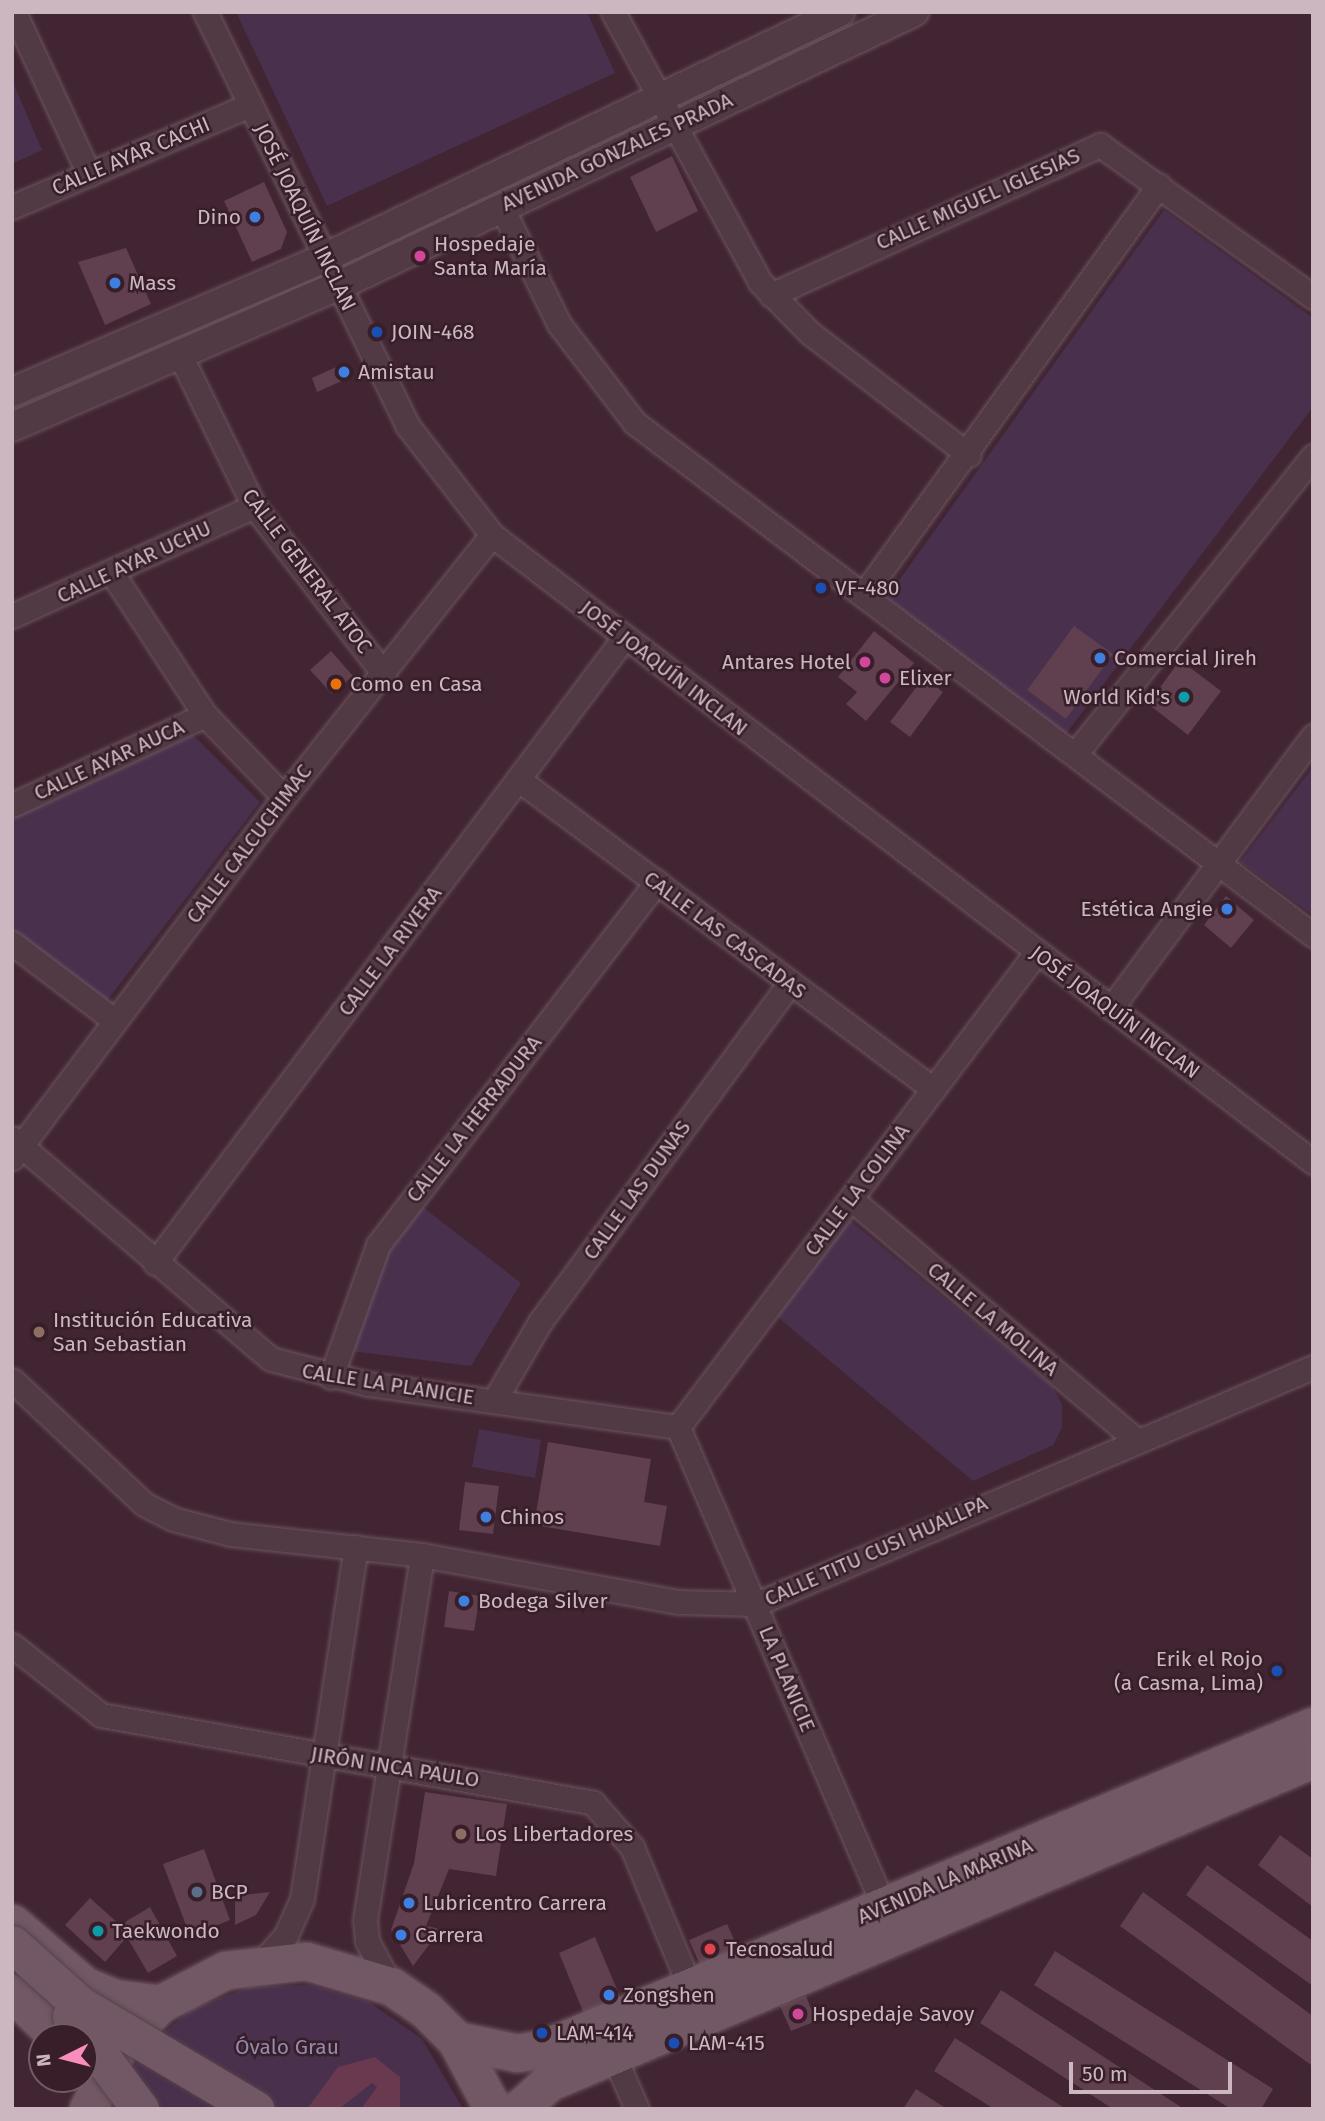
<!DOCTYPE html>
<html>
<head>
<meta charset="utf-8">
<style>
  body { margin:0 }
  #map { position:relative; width:1325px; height:2121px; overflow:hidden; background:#422533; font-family:"Fira Sans",sans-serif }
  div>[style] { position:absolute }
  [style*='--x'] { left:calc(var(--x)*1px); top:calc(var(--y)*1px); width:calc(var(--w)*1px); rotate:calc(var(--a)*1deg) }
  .green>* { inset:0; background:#49304c }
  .water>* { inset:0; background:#69394f }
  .building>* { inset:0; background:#603f4e }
  .roads { filter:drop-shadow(0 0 2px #6c555f) drop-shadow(0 0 2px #6c555f) }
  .minor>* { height:23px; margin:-11.5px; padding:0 11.5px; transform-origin:11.5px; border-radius:11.5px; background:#523a44 }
  .tertiary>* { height:28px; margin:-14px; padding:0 14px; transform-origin:14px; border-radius:14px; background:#523a44 }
  .primary>* { height:37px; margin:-18.5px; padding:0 18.5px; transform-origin:18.5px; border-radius:18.5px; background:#715864 }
  .bridges { filter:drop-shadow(0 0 2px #58414a) drop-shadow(0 0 2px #58414a) }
  .primary-bridge>* { height:37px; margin:-18.5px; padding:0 18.5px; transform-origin:18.5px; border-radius:18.5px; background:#715864 }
  .dots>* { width:19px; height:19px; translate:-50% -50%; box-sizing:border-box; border:4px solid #371e29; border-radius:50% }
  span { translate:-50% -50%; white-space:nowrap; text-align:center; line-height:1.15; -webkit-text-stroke:5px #371e29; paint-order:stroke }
  .street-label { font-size:21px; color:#ccb7c0 }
  .poi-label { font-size:21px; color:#ccb7c0 }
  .right { translate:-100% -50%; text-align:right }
  .left { translate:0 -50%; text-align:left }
  .park-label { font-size:21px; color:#928ab1 }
  .frame { position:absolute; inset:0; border:14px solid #ccb7c0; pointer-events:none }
  .north { position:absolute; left:28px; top:2023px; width:70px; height:70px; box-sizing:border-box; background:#371e29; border:2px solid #735b65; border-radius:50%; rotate:264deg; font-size:19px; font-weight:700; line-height:28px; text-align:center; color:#ccb7c0 }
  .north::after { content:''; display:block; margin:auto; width:24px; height:32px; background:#fa8dbb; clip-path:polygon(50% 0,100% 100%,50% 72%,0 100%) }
  .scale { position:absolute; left:1069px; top:2062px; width:163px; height:32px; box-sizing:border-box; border:4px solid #ccb7c0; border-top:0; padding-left:9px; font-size:21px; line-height:24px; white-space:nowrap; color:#ccb7c0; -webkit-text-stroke:5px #371e29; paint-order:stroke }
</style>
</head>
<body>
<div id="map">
  <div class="green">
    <div style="clip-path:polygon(236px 12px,587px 12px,615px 73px,327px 206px)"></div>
    <div style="clip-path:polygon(12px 80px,42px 150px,12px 164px)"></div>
    <div style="clip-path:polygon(1164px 210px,1313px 318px,1313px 407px,1062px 739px,887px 597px)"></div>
    <div style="clip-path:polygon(192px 734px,260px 802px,106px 1002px,12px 936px,12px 815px)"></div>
    <div style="clip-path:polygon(1313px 767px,1313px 915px,1240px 862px)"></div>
    <div style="clip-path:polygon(411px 1198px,521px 1283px,471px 1366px,343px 1350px)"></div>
    <div style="clip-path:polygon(847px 1218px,1052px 1386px,1062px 1404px,1062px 1428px,1053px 1445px,973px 1481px,774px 1314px)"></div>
    <div style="clip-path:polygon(479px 1429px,541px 1440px,535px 1478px,472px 1467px)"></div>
    <div style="clip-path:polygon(310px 1985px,369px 2002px,422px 2039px,463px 2109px,110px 2109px,145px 2048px,192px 2009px,249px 1987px)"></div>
  </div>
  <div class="water">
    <div style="clip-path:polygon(375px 2057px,400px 2077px,400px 2109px,361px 2109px,377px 2087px,372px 2083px,339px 2109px,307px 2109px,338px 2067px)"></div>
  </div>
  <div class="building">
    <div style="clip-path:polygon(672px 156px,698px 211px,656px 232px,630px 177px)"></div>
    <div style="clip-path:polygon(264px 182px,287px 232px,281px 249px,252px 262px,224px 201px)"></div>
    <div style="clip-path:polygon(126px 248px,151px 304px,105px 325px,78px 262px)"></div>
    <div style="clip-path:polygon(345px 363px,351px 377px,317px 392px,312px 378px)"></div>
    <div style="clip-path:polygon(1074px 626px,1113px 654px,1066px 719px,1027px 690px)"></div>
    <div style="clip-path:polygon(874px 631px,914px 663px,866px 721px,846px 704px,857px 692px,838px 677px)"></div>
    <div style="clip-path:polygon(331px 651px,353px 676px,332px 694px,310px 670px)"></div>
    <div style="clip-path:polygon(1180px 660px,1221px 691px,1188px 735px,1148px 704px)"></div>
    <div style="clip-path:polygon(924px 677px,943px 692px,910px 737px,890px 722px)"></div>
    <div style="clip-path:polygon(1226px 896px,1254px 920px,1231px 948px,1204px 925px)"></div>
    <div style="clip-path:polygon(548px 1442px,651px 1459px,644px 1502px,667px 1506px,660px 1546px,534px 1525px)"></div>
    <div style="clip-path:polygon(465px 1482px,499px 1486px,493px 1534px,459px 1530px)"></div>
    <div style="clip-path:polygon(449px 1591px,480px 1596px,474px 1631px,444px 1627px)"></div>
    <div style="clip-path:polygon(425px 1792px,507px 1804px,496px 1876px,449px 1869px,426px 1926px,441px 1929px,413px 1966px,391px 1930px,414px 1863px)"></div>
    <div style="clip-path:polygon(1280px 1835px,1313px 1859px,1313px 1907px,1258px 1865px)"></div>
    <div style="clip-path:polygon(204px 1849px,230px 1920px,190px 1936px,163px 1864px)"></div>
    <div style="clip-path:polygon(1207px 1865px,1313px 1941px,1313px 1986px,1186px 1895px)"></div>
    <div style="clip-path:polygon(270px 1892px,256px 1915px,235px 1925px,235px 1896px)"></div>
    <div style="clip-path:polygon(1143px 1892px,1313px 2016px,1311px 2065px,1120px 1926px)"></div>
    <div style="clip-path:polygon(90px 1898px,120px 1925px,150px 1907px,177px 1956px,148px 1973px,127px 1937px,105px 1962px,65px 1925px)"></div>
    <div style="clip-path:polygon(727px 1924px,739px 1950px,701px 1967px,689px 1940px)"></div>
    <div style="clip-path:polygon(595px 1937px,621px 1999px,584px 2014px,559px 1953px)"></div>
    <div style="clip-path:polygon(1055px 1951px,1273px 2089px,1261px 2109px,1231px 2109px,1034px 1985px)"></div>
    <div style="clip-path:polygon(1001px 1990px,1184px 2109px,1113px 2109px,980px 2023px)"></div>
    <div style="clip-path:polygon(806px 1996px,816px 2021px,791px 2031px,780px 2006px)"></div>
    <div style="clip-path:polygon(955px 2038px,1066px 2109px,994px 2109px,934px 2071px)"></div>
    <div style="clip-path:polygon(916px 2089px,947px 2109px,903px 2109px)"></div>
  </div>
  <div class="roads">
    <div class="minor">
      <div style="--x:14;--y:12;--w:179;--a:65.2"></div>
      <div style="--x:205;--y:12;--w:460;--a:63.9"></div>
      <div style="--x:407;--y:425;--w:139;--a:52.3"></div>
      <div style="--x:492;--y:535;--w:1033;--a:37.37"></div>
      <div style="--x:613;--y:12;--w:307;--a:61.4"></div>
      <div style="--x:760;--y:282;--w:71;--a:45.6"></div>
      <div style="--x:810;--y:333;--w:200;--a:37.5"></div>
      <div style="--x:501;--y:206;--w:131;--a:63.8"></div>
      <div style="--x:559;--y:324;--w:125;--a:52.5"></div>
      <div style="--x:635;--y:423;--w:850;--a:37.06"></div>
      <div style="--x:12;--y:207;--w:259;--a:-23.2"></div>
      <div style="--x:771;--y:295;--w:362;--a:-24.5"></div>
      <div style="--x:1100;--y:145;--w:262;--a:35.5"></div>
      <div style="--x:179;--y:353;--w:170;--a:63.9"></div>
      <div style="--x:254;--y:506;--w:212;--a:52.3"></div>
      <div style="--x:112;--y:573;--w:170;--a:56.8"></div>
      <div style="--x:205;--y:715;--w:114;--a:46.1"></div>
      <div style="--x:864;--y:594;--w:504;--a:-54.2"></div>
      <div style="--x:12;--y:616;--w:266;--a:-24.4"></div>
      <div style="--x:1076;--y:753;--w:380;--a:-51.4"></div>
      <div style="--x:518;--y:779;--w:518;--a:36.76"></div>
      <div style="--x:12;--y:805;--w:213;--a:-25"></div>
      <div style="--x:12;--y:943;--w:129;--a:37.1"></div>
      <div style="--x:1111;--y:1008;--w:339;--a:-53.4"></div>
      <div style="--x:12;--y:1138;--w:340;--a:40.5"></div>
      <div style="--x:271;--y:1359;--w:100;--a:14.5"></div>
      <div style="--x:368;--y:1384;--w:313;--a:7.9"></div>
      <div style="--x:12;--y:1158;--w:452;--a:-53"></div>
      <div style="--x:284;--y:797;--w:335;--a:-51.6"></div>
      <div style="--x:851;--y:1199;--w:372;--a:40.2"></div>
      <div style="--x:155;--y:1263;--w:781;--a:-53.12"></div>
      <div style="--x:331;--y:1377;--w:140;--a:-70.4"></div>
      <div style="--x:378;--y:1245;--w:458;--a:-52.5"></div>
      <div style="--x:12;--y:1380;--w:181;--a:43.2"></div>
      <div style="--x:144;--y:1504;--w:33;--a:27"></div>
      <div style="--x:173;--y:1519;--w:59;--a:14.7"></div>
      <div style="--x:230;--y:1534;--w:193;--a:6.2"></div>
      <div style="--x:422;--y:1555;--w:261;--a:10.4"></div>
      <div style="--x:679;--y:1602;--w:77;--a:1.5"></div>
      <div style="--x:756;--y:1604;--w:605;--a:-23.05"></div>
      <div style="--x:494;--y:1401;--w:91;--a:-59.8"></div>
      <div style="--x:540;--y:1322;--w:420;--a:-53.6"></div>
      <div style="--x:678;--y:1427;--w:594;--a:-52.94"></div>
      <div style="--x:678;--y:1427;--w:532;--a:66.76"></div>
      <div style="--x:12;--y:1645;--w:113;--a:38.2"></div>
      <div style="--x:101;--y:1715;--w:500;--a:10.1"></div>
      <div style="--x:593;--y:1803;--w:59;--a:48.4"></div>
      <div style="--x:632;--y:1847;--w:152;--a:67.5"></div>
      <div style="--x:262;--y:1962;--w:36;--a:-48"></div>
      <div style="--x:286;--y:1935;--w:39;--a:-66"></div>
      <div style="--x:302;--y:1899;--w:356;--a:-81.3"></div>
      <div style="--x:391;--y:1986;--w:51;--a:-118.1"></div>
      <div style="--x:367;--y:1941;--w:21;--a:-95"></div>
      <div style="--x:365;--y:1920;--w:369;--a:-81.1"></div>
      <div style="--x:613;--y:2054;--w:60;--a:66.4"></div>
    </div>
    <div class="tertiary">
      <div style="--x:12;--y:392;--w:340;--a:-23.2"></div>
      <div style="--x:324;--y:258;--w:572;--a:-25.49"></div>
      <div style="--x:12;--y:427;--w:355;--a:-23.4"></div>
      <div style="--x:338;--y:286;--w:638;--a:-25.44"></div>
    </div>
    <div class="primary">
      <div style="--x:12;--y:1923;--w:96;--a:40.8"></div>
      <div style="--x:85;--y:1986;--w:31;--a:22"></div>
      <div style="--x:114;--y:1998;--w:46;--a:7.4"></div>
      <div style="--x:12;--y:1993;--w:64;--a:43.7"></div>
      <div style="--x:456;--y:2040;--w:62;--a:12"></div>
      <div style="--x:517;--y:2053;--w:28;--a:-10"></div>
      <div style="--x:545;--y:2048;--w:833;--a:-22.75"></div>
      <div style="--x:88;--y:2109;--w:70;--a:-63.8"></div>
      <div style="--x:119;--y:2046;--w:59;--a:-45.7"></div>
      <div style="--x:160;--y:2004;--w:74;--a:-27.3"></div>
      <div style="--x:226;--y:1970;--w:81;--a:-6.4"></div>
      <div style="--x:306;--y:1961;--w:89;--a:16.4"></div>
      <div style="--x:391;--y:1986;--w:42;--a:34.4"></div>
      <div style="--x:426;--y:2010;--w:42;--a:45"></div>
      <div style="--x:456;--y:2040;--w:78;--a:61.8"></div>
      <div style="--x:519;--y:2109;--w:40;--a:-42"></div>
      <div style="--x:549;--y:2082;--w:829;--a:-22.92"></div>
    </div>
  </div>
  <div class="bridges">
    <div class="primary-bridge">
      <div style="--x:12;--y:1944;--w:91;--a:41.9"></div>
      <div style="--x:80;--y:2005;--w:204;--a:30.7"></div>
      <div style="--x:71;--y:2016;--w:116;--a:53.4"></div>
    </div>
  </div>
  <div class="dots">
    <div style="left:255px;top:217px;background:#3f7fe0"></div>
    <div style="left:420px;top:256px;background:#d1479c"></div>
    <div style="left:115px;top:283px;background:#3f7fe0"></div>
    <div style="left:377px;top:332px;background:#1a4fb4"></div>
    <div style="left:344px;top:372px;background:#3f7fe0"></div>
    <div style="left:821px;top:588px;background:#1a4fb4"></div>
    <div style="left:1100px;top:658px;background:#3f7fe0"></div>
    <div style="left:865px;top:662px;background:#d1479c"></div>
    <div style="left:885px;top:678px;background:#d1479c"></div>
    <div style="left:336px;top:684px;background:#e8710a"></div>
    <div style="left:1184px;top:697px;background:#0f9aa8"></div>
    <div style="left:1227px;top:909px;background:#3f7fe0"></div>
    <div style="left:39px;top:1332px;background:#8d6e63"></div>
    <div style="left:486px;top:1517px;background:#3f7fe0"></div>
    <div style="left:464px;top:1601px;background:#3f7fe0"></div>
    <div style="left:1277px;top:1671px;background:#1a4fb4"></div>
    <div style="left:461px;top:1834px;background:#8d6e63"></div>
    <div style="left:197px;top:1892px;background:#5c6f8a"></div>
    <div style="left:409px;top:1903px;background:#3f7fe0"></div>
    <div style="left:98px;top:1931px;background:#0f9aa8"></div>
    <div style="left:401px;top:1935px;background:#3f7fe0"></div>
    <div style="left:710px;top:1949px;background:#e0444e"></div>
    <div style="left:609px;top:1995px;background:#3f7fe0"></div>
    <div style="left:798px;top:2014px;background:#d1479c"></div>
    <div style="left:542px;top:2033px;background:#1a4fb4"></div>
    <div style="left:674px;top:2043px;background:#1a4fb4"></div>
  </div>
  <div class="street-label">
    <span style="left:617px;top:152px;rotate:-25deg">AVENIDA GONZALES PRADA</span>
    <span style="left:131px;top:156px;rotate:-23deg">CALLE AYAR CACHI</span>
    <span style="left:978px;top:199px;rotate:-24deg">CALLE MIGUEL IGLESIAS</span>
    <span style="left:305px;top:217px;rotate:64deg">JOSÉ JOAQUÍN INCLAN</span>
    <span style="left:134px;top:562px;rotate:-25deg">CALLE AYAR UCHU</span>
    <span style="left:307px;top:571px;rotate:53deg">CALLE GENERAL ATOC</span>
    <span style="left:664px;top:668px;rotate:38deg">JOSÉ JOAQUÍN INCLAN</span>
    <span style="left:109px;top:760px;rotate:-25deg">CALLE AYAR AUCA</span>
    <span style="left:249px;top:844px;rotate:-53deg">CALLE CALCUCHIMAC</span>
    <span style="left:725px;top:935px;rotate:37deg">CALLE LAS CASCADAS</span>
    <span style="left:390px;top:951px;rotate:-53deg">CALLE LA RIVERA</span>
    <span style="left:1115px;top:1012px;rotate:37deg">JOSÉ JOAQUÍN INCLAN</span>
    <span style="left:474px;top:1119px;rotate:-52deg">CALLE LA HERRADURA</span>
    <span style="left:637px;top:1190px;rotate:-54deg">CALLE LAS DUNAS</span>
    <span style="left:857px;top:1190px;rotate:-53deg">CALLE LA COLINA</span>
    <span style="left:993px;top:1319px;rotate:40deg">CALLE LA MOLINA</span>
    <span style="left:388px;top:1384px;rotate:9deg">CALLE LA PLANICIE</span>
    <span style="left:876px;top:1551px;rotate:-24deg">CALLE TITU CUSI HUALLPA</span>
    <span style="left:787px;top:1679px;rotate:67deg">LA PLANICIE</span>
    <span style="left:395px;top:1767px;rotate:9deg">JIRÓN INCA PAULO</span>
    <span style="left:945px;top:1881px;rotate:-23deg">AVENIDA LA MARINA</span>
  </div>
  <div class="poi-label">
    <span class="right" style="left:241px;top:217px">Dino</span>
    <span class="left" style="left:434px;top:256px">Hospedaje<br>Santa María</span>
    <span class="left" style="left:129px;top:283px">Mass</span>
    <span class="left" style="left:391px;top:332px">JOIN-468</span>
    <span class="left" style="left:358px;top:372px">Amistau</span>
    <span class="left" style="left:835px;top:588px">VF-480</span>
    <span class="left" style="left:1114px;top:658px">Comercial Jireh</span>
    <span class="right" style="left:851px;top:662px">Antares Hotel</span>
    <span class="left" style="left:899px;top:678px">Elixer</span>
    <span class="left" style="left:350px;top:684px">Como en Casa</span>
    <span class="right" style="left:1170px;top:697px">World Kid's</span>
    <span class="right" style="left:1213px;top:909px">Estética Angie</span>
    <span class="left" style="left:53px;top:1332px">Institución Educativa<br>San Sebastian</span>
    <span class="left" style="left:500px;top:1517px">Chinos</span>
    <span class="left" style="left:478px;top:1601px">Bodega Silver</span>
    <span class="right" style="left:1263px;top:1671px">Erik el Rojo<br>(a Casma, Lima)</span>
    <span class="left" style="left:475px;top:1834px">Los Libertadores</span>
    <span class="left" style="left:211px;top:1892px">BCP</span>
    <span class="left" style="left:423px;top:1903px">Lubricentro Carrera</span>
    <span class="left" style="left:112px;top:1931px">Taekwondo</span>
    <span class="left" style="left:415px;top:1935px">Carrera</span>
    <span class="left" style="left:726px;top:1949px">Tecnosalud</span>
    <span class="left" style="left:623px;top:1995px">Zongshen</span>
    <span class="left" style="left:812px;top:2014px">Hospedaje Savoy</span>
    <span class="left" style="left:556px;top:2033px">LAM-414</span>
    <span class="left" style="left:688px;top:2043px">LAM-415</span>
  </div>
  <div class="park-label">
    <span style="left:287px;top:2047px">Óvalo Grau</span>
  </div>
  <div class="frame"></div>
  <div class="north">N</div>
  <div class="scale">50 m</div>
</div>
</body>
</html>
